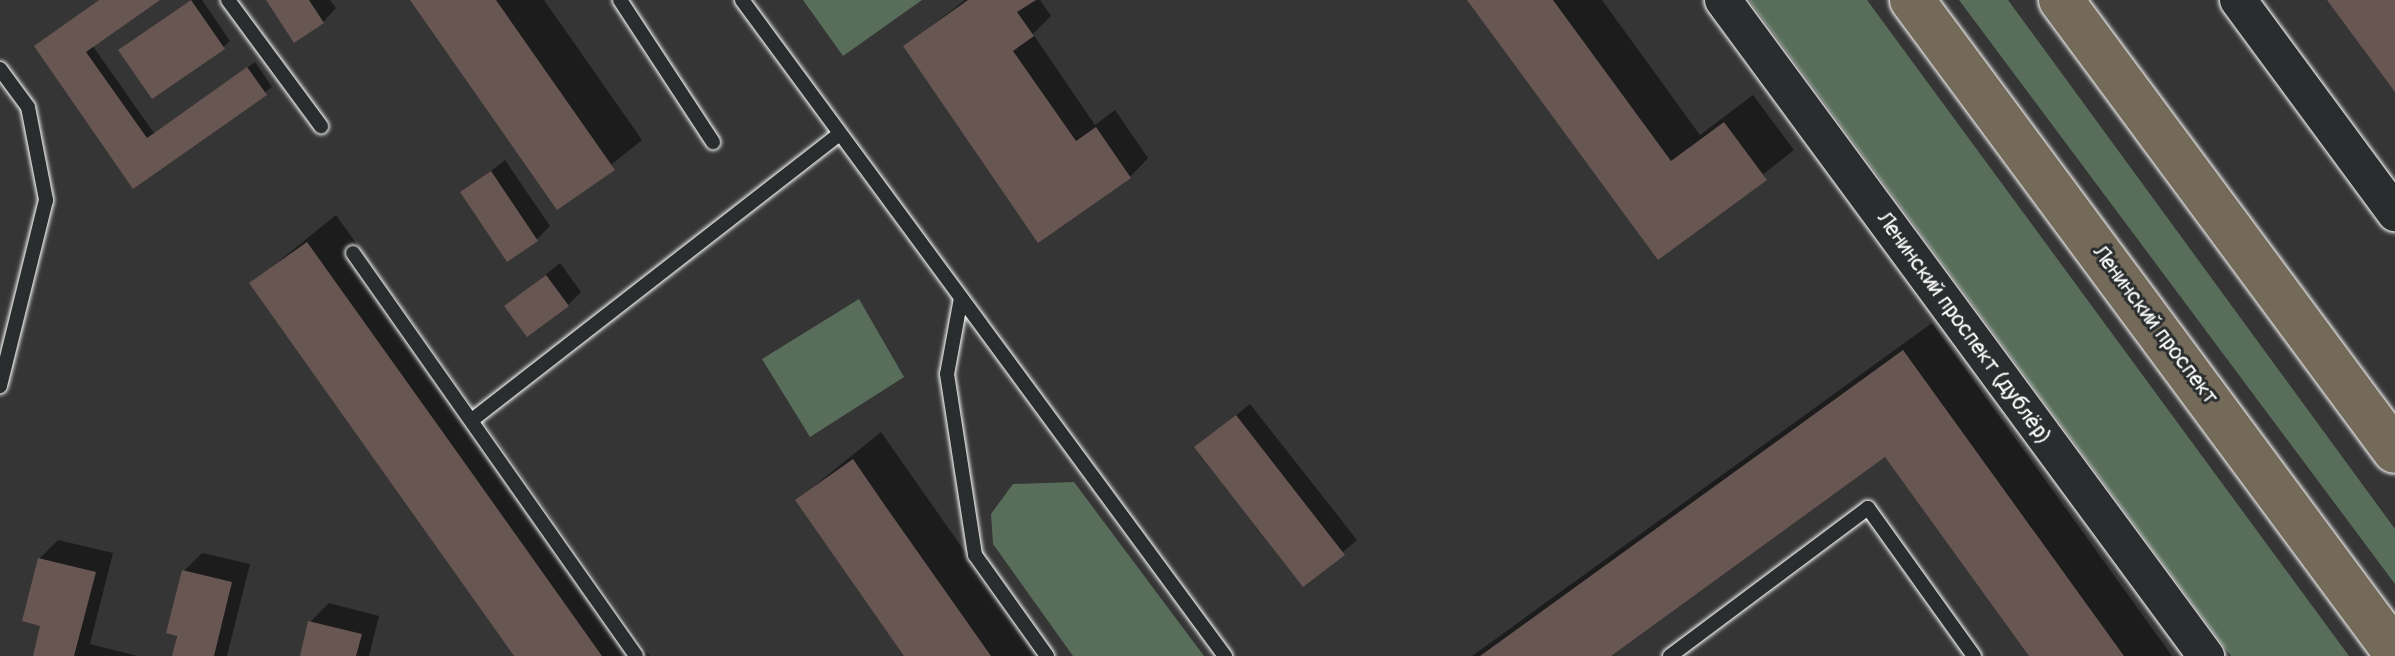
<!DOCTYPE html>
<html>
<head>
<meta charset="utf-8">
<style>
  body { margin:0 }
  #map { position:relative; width:2395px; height:656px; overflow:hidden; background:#363535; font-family:Pangolin,sans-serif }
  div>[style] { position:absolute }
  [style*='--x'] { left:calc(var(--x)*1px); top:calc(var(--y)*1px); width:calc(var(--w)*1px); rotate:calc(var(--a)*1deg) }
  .green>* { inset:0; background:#586e5a }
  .shadow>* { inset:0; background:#0007 }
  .building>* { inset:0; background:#685652 }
  .roads { filter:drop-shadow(0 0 2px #fff) drop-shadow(0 0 2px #fff) }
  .service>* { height:14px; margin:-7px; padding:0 7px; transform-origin:7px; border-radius:7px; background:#2a2d2e }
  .tertiary>* { height:36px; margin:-18px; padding:0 18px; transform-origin:18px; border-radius:18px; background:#2a2d2e }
  .primary>* { height:44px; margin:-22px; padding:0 22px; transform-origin:22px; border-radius:22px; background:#746a5a }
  span { translate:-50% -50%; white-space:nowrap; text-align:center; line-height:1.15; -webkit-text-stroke:6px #2a2d2e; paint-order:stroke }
  .street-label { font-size:22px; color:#fff }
</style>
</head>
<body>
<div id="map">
  <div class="green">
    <div style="clip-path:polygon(803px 0,922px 0,843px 56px)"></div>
    <div style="clip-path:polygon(1749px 0,1867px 0,2349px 656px,2231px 656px)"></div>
    <div style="clip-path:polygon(1959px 0,2008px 0,2395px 529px,2395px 584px)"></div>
    <div style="clip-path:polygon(859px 299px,904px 377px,810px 437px,762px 359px)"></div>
    <div style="clip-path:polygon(1074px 482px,1204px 656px,1073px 656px,993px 544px,991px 514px,1013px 484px)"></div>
  </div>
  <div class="shadow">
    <div style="clip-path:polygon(99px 0,157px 0,92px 45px,154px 133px,255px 62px,272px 87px,134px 186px,36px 46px)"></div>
    <div style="clip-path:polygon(191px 0,202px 0,230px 41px,223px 47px,127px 44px)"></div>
    <div style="clip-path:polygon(268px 0,330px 0,336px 8px,323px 22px)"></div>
    <div style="clip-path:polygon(412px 0,544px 0,642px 140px,557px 208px)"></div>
    <div style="clip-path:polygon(965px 0,1040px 0,1051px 16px,1033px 34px,1095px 125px,1115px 110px,1148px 158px,1130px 177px,905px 46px)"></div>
    <div style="clip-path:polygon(1470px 0,1602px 0,1700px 135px,1753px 95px,1794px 150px,1658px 258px)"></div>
    <div style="clip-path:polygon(505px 160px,550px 226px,537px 239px,463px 193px)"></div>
    <div style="clip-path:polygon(336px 215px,650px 656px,517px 656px,252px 283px)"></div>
    <div style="clip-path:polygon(560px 263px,581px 292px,568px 305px,507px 306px)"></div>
    <div style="clip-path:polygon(1932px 323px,2172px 656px,2031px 656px,1886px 454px,1607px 656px,1472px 656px)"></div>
    <div style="clip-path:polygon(1250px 404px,1357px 540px,1304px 585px,1197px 447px)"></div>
    <div style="clip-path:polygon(881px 432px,1038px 656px,906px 656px,797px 500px)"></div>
    <div style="clip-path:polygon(58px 540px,113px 553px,90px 644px,138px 656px,33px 656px,43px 624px,39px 559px)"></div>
    <div style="clip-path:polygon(202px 553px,250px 564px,227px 656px,174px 656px,184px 571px)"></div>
    <div style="clip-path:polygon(329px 603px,379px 616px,369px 656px,302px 656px,310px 622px)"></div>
  </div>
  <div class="building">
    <div style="clip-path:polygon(99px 0,160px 0,86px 52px,147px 138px,247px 67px,267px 95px,133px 189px,34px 46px)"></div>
    <div style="clip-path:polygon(191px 0,225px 49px,152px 99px,118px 50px)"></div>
    <div style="clip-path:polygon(266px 0,309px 0,324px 23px,294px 43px)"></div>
    <div style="clip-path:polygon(410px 0,496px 0,615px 170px,557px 210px)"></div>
    <div style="clip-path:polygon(968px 0,1036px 0,1017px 12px,1034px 36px,1013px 51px,1076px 141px,1096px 127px,1131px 178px,1038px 243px,903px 46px)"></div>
    <div style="clip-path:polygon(1467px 0,1553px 0,1671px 161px,1724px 122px,1767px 180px,1658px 260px)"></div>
    <div style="clip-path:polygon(2327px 0,2395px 0,2395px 92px)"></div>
    <div style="clip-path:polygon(491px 171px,538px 241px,507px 262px,460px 192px)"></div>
    <div style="clip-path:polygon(307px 242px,457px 452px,602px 656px,514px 656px,249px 283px)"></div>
    <div style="clip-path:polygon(546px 275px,569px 306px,527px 337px,504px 306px)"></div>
    <div style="clip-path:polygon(1903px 350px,2124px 656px,2029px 656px,1885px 457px,1611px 656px,1480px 656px)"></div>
    <div style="clip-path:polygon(1236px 415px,1345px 555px,1303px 587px,1194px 447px)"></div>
    <div style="clip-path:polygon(853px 459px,886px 507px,991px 656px,904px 656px,795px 500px)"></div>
    <div style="clip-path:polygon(38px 558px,96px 572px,74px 656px,33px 656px,40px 626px,22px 621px)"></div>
    <div style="clip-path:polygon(182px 570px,232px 582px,214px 656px,172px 656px,177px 636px,166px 633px)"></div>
    <div style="clip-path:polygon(308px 621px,362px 634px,356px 656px,300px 656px)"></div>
  </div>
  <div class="roads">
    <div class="service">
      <div style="--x:228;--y:0;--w:157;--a:53.6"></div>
      <div style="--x:620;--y:0;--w:170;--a:56.8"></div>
      <div style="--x:742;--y:0;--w:815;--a:53.64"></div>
      <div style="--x:0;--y:69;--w:47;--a:53.6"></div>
      <div style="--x:28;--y:107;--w:95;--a:79"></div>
      <div style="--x:46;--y:200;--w:192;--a:103.9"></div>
      <div style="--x:353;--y:253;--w:492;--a:54.9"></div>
      <div style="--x:961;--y:298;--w:77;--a:100.4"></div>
      <div style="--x:947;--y:374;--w:183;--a:81.2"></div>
      <div style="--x:975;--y:555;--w:124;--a:54.5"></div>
      <div style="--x:472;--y:420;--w:466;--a:-37.9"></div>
      <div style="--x:1670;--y:656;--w:247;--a:-36.8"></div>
      <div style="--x:1868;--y:508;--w:182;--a:54.4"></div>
    </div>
    <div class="tertiary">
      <div style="--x:1723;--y:0;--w:815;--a:53.64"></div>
      <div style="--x:2238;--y:0;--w:265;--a:53.6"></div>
    </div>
    <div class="primary">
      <div style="--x:1912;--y:0;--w:811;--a:53.47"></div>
      <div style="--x:2061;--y:0;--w:561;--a:53.48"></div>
    </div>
  </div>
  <div class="street-label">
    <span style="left:2155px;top:325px;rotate:53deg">Ленинский проспект</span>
    <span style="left:1964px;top:328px;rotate:54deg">Ленинский проспект (дублёр)</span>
  </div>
</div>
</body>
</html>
